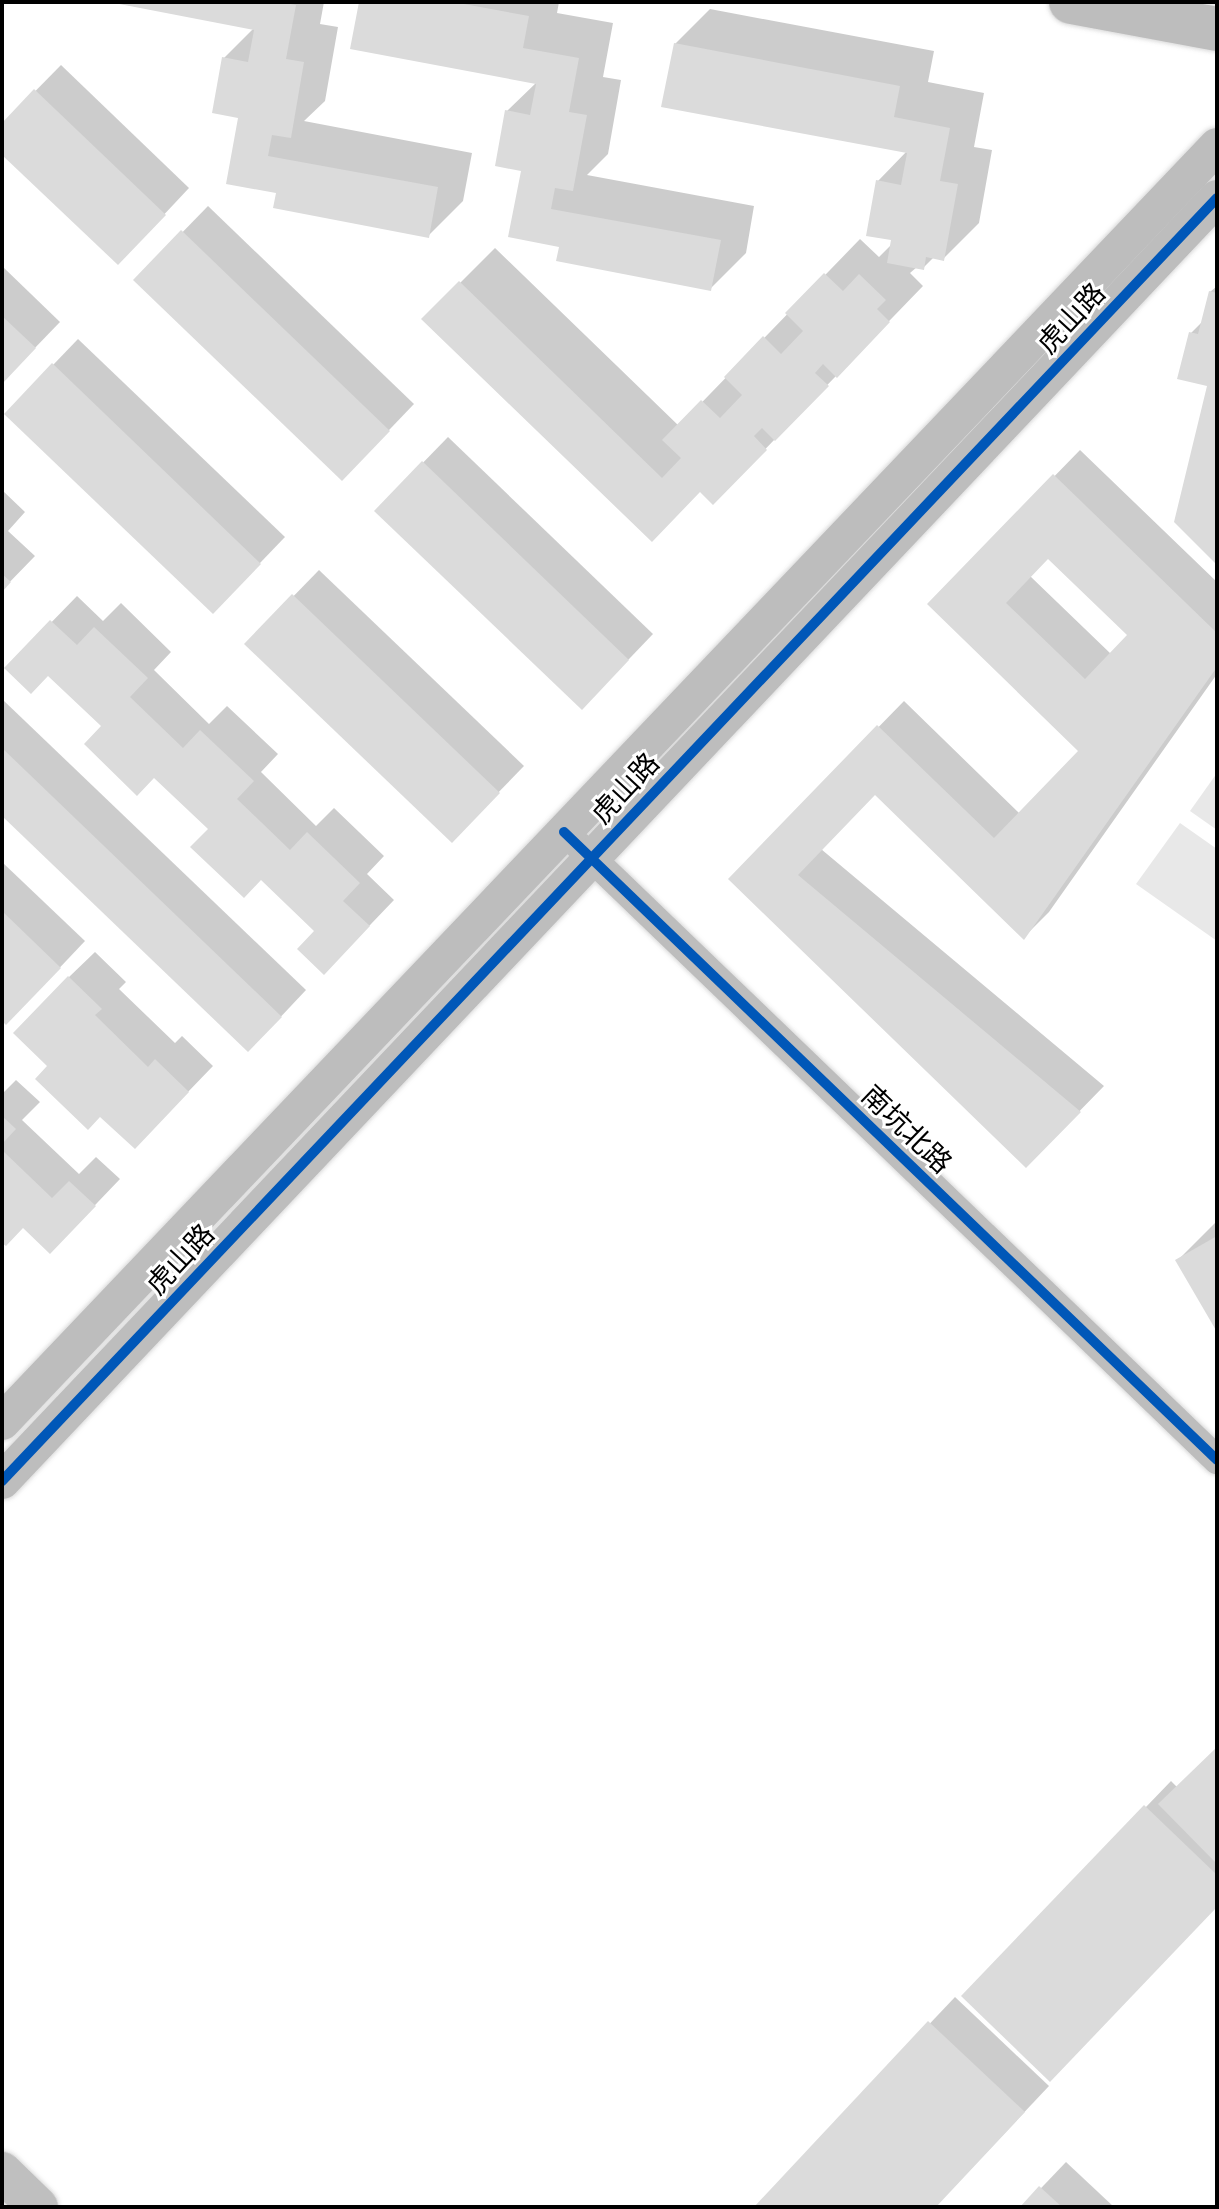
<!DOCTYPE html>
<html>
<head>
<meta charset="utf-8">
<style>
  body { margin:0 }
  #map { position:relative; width:1219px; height:2209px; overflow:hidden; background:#fff; font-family:"Asap Condensed","Noto Sans SC",sans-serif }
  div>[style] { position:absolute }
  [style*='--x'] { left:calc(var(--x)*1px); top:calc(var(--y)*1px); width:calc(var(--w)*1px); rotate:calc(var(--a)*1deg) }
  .green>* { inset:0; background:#e8e8e8 }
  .shadow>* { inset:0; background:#0003 }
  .building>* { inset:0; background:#dbdbdb }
  .roads { filter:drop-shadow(0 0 2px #dbdbdb) drop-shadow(0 0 2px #dbdbdb) }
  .minor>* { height:28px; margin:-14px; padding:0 14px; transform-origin:14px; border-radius:14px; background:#bdbdbd }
  .tertiary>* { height:36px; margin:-18px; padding:0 18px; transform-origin:18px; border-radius:18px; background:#bdbdbd }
  .secondary>* { height:40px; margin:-20px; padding:0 20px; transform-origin:20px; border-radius:20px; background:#bfbfbf }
  .primary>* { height:44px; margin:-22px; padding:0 22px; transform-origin:22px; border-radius:22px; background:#bdbdbd }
  .cycleway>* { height:10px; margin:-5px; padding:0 5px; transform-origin:5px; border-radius:5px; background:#0057b8 }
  span { translate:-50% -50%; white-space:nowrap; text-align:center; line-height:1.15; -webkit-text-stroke:6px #fff; paint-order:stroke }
  .street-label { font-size:28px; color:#000 }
  .frame { position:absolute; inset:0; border:4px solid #000; pointer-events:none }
</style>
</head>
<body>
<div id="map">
  <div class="green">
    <div style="clip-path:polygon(1217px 773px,1217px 830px,1190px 811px)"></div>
    <div style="clip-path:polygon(1180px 823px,1217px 849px,1217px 941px,1136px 884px)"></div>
  </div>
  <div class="shadow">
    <div style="clip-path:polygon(111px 2px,324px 2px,320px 24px,338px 27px,325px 101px,304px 121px,472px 153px,463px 201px,428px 236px,279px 192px,240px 116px,224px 58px,254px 28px)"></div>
    <div style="clip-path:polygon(361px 2px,559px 2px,557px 13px,613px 23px,603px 77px,621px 80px,608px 154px,587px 175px,754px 206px,746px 253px,711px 288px,561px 245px,523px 169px,507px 111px,537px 82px)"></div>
    <div style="clip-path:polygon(710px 9px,934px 51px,928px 82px,984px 93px,974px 147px,992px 150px,979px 223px,944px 258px,934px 257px,923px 268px,917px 267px,910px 273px,923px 286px,748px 467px,701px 489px,652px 539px,424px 319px,495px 248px,679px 426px,860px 239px,879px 257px,893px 243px,878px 181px,907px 151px,675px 44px)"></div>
    <div style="clip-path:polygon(61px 65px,189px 188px,143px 237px,2px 152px,2px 125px)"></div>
    <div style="clip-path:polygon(208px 206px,414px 404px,368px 452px,136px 280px)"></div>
    <div style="clip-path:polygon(2px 266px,60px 322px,2px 382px)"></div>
    <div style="clip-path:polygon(1217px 286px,1217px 562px,1209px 385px,1191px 333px,1204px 320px,1210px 292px)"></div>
    <div style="clip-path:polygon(78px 339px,285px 537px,238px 586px,53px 365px)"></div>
    <div style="clip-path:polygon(448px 437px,653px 634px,607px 682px,376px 511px)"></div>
    <div style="clip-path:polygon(evenodd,1080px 450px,1217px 582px,1217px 674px,1049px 912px,1024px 937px,875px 793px,821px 849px,1104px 1086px,1026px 1166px,731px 878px,904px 701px,1020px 814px,1081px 751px,930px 604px,1080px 450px,1049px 557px,1130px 635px,1111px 654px,1030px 576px,1049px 557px)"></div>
    <div style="clip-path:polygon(2px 490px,25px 512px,8px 531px,35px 556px,2px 590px)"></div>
    <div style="clip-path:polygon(319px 570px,524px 766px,452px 840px,247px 644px)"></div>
    <div style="clip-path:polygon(77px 596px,103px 621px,121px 603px,171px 652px,154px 670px,209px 724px,227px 706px,278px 754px,261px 772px,316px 826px,334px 808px,384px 856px,367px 874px,394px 900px,349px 947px,317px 931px,48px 673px,7px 668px)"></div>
    <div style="clip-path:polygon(2px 699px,306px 990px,274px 1024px,2px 813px)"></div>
    <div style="clip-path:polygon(2px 862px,85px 941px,32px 997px,2px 1018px)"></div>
    <div style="clip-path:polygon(95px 952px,126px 982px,119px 989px,175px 1043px,182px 1036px,213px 1066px,160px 1121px,50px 1066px,69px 977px)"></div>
    <div style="clip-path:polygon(16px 1080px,40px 1102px,22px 1120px,79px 1174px,96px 1157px,120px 1179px,75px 1226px,24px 1226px,2px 1240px,2px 1094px)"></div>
    <div style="clip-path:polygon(1217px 1221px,1217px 1328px,1178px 1260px)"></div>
    <div style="clip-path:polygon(1217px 1749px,1217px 1906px,964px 1996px,1171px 1781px,1178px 1788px)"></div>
    <div style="clip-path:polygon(955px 1997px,1049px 2086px,935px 2207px,756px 2207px)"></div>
    <div style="clip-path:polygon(1066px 2162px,1114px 2207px,1023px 2207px)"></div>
  </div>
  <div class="building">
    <div style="clip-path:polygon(109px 2px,280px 2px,296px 5px,286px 59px,304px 62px,291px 138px,272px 135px,268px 156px,438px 187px,429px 238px,273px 208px,276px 193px,226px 184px,238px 118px,212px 113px,222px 57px,248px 62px,254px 30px)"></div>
    <div style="clip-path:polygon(359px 2px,453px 2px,529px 16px,523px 48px,579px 58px,569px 112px,587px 115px,573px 191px,555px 188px,551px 209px,721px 240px,711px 291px,556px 261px,559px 247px,508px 237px,521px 171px,495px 166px,505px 110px,530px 115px,536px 84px,350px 49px)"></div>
    <div style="clip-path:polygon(674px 43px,900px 86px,894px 117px,950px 128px,940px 181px,958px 184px,944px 261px,926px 257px,924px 270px,887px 263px,891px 240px,866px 236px,876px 180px,901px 185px,907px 153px,661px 107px)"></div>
    <div style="clip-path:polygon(34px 89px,166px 215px,118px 265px,2px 155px,2px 123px)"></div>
    <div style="clip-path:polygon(181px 230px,390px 431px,342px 481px,133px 280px)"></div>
    <div style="clip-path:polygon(824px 273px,843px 291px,859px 274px,886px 300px,877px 309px,890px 322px,837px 378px,823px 364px,815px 373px,829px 386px,775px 441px,762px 428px,754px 436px,767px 450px,713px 505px,700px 492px,652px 542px,421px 319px,459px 281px,662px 478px,681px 458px,662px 440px,701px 400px,720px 418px,742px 395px,724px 377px,763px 336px,781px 354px,803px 331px,785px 313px)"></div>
    <div style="clip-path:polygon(1209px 291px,1217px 293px,1217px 565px,1174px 522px,1207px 386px,1177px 379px,1189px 332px,1198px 334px)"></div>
    <div style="clip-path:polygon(2px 316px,36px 348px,2px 384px)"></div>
    <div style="clip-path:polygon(52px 363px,261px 564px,213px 614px,4px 414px)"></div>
    <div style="clip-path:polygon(422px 461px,629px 660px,582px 710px,374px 511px)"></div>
    <div style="clip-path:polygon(evenodd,1053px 474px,1217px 633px,1217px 667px,1024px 940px,875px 795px,798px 875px,1081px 1112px,1026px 1168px,728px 879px,877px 725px,994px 838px,1078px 751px,927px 604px,1053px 474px,1048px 559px,1127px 635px,1085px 679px,1006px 603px,1048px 559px)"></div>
    <div style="clip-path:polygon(2px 574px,11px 582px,2px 592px)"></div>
    <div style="clip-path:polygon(292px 594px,500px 793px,452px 843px,244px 644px)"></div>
    <div style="clip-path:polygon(50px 620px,77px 645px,94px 627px,148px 678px,130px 697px,183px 748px,200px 730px,254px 781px,237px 799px,290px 850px,307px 832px,360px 883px,343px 901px,370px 926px,324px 975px,297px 949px,314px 931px,261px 880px,244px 898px,190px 847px,208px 829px,154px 778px,137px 796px,84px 744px,101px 726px,48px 676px,31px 694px,4px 668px)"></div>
    <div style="clip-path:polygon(2px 748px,282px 1017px,248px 1052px,2px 816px)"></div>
    <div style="clip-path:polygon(2px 911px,61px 968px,6px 1025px,2px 1021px)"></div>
    <div style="clip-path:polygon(68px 976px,102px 1009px,95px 1015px,148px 1067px,155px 1059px,189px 1092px,135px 1149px,100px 1117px,88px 1130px,35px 1079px,47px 1066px,13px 1033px)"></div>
    <div style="clip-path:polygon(2px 1116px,16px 1129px,2px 1144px)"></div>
    <div style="clip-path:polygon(2px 1150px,52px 1198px,69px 1181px,96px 1206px,50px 1254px,23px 1228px,6px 1246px,2px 1243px)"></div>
    <div style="clip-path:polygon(1217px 1236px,1217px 1332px,1175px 1260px)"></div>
    <div style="clip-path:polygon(1217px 1747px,1217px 1864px,1158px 1804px)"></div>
    <div style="clip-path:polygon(1144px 1805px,1217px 1875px,1217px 1907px,1050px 2082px,961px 1996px)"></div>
    <div style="clip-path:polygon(928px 2021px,1025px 2112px,936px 2207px,754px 2207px)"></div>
    <div style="clip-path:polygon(1039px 2186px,1062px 2207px,1020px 2207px)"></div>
  </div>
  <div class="roads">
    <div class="minor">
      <div style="--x:578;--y:845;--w:887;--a:43.9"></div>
    </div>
    <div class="tertiary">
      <div style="--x:2;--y:1422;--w:1762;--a:-46.4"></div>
      <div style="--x:2;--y:1481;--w:1767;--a:-46.56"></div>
    </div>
    <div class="secondary">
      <div style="--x:2;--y:2172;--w:50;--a:44.2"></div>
    </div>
    <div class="primary">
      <div style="--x:1071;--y:2;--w:148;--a:10.5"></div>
    </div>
  </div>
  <div class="cycleway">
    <div style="--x:564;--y:832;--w:906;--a:43.88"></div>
    <div style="--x:2;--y:1481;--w:1767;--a:-46.56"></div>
  </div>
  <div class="street-label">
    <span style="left:1071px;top:318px;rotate:-47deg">虎山路</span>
    <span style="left:625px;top:788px;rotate:-47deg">虎山路</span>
    <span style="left:907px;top:1129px;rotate:44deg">南坑北路</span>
    <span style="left:180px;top:1259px;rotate:-47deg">虎山路</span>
  </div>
  <div class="frame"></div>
</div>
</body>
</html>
